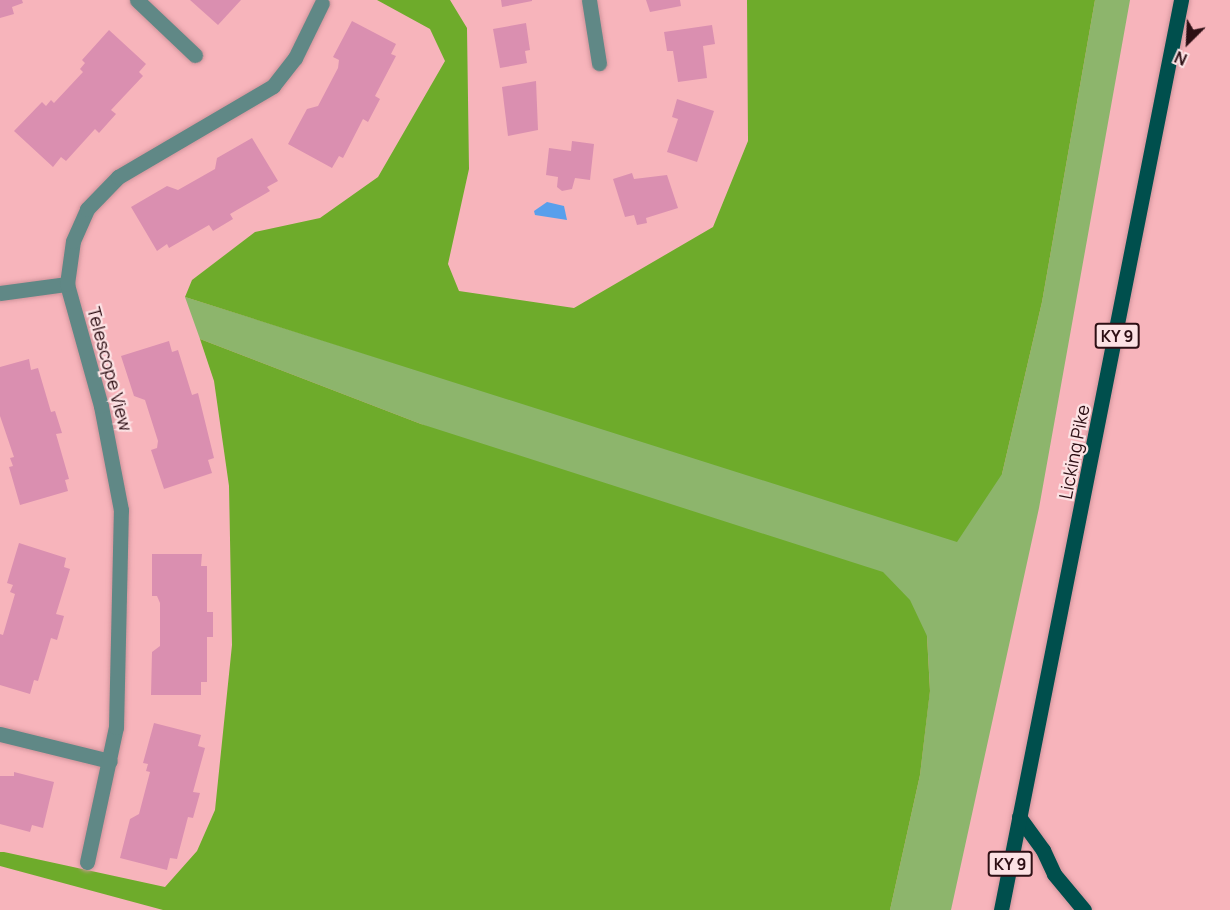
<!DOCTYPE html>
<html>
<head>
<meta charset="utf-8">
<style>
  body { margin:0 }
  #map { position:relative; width:1230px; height:910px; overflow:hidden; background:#f7b4bb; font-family:Manrope,sans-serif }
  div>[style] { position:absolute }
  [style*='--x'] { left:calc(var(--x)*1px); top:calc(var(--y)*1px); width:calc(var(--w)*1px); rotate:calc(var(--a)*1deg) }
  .green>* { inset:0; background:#8db56c }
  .forest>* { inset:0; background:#6eab2b }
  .water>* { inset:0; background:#589fec }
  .building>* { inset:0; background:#da8fb0 }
  .roads { filter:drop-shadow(0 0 2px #cf939a) drop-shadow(0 0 2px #cf939a) }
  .minor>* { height:15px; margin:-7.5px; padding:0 7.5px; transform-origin:7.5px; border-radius:7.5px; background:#608886 }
  .primary>* { height:15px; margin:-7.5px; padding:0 7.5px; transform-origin:7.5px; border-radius:7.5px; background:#004f4d }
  span { translate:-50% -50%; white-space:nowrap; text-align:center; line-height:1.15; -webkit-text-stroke:4.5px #fce2e4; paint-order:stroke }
  .shield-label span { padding:2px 4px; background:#fce2e4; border:2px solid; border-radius:4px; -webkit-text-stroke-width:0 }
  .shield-label { font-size:16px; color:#2d0f14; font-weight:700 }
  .street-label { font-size:18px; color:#2d0f14 }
  .north { position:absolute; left:1158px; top:12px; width:60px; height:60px; -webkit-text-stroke:4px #fce2e4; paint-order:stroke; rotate:204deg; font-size:16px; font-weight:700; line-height:24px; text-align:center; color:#2d0f14 }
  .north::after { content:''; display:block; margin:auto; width:21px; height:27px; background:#2d0f14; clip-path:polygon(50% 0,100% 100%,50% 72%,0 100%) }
</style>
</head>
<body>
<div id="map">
  <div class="green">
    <div style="clip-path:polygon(1095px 0,1130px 0,1039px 508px,951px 910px,890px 910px,920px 775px,930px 690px,927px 636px,421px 424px,200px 339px,185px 297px,682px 453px,1002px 474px,1042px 302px)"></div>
  </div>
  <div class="forest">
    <div style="clip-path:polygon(377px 0,450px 0,467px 28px,469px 169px,448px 264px,459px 291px,574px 308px,713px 227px,748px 141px,747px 0,1095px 0,1042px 302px,1002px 474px,957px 542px,185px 297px,192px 280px,255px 232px,320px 218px,378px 177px,445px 61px,430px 29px)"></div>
    <div style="clip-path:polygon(200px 339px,421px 424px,883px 572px,910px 600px,927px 636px,930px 691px,920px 775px,890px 910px,163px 910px,0 866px,0 852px,4px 852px,165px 887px,197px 851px,215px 810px,232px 645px,229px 486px,214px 381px)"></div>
  </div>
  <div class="water">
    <div style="clip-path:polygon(547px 202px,564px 206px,567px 220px,535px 215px,534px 211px)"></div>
  </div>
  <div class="building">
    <div style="clip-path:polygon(0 0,22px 0,23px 3px,12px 7px,14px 14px,0 18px)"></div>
    <div style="clip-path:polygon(190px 0,241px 0,218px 25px)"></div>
    <div style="clip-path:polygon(501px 0,532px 0,532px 1px,502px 7px)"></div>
    <div style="clip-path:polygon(646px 0,680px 0,681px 6px,650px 12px)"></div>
    <div style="clip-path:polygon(352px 21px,396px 44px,391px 54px,396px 56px,375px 96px,380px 99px,368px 122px,363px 119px,343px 158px,339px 156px,332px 168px,288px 144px,307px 109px,318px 106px,338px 68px,339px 60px,333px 57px)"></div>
    <div style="clip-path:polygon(526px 23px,530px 50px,525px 51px,527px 63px,500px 68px,493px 29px)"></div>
    <div style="clip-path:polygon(712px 25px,715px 44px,703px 46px,707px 78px,678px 82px,673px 51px,667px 51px,664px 32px)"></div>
    <div style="clip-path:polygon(109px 30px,146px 64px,139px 72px,143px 76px,111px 110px,116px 114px,99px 133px,95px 129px,66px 161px,61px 157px,53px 167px,14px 131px,42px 102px,46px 106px,51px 100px,54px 103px,83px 72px,80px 69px,85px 63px,82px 60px)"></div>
    <div style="clip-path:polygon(536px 81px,538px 130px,508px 136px,502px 87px)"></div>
    <div style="clip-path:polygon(677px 99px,714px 111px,697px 162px,667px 152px,678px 119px,672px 117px)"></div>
    <div style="clip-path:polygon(252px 138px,278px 181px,267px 187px,270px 191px,230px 214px,233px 219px,213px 231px,209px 225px,169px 248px,167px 244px,157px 251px,131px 207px,167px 186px,178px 190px,215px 169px,217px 158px)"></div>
    <div style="clip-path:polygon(572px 141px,594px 144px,590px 180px,575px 178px,572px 189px,562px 191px,557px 187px,558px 177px,546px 175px,549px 148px,571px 151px)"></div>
    <div style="clip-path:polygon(632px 173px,634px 179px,667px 175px,678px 208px,646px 218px,647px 223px,637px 225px,634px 215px,625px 217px,613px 179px)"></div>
    <div style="clip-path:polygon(169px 341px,172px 352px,178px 350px,192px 395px,198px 393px,214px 458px,208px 460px,212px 473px,164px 489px,151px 450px,157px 448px,158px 441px,145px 400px,134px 396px,121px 356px)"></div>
    <div style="clip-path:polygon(29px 359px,31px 370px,38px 368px,51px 412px,55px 411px,62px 433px,56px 434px,69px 479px,65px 480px,68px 491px,20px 505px,9px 467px,13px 466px,10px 458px,14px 457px,0 416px,0 367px)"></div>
    <div style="clip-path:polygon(19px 543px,66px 558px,64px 567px,70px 569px,56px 614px,64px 616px,57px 640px,51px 638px,38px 681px,34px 680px,30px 694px,0 685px,0 634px,3px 635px,15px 594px,10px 592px,13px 585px,7px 583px)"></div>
    <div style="clip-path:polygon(152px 554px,202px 554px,201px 566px,207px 566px,207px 612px,213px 612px,213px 637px,207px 637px,207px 682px,201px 682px,201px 695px,151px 695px,152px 652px,160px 646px,160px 603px,157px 596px,152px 596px)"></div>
    <div style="clip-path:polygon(154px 723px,201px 735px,198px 746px,205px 748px,193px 792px,200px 793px,193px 818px,188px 817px,177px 859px,170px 858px,167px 870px,120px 858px,130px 819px,139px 814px,150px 772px,146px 771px,148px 764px,143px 763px)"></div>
    <div style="clip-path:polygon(14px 772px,54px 782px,43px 828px,32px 825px,30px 832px,0 824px,0 776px,14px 776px)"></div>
  </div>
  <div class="roads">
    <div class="minor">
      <div style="--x:137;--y:0;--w:80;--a:43.5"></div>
      <div style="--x:589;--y:0;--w:64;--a:81"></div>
      <div style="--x:0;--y:293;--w:68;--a:-7.7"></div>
      <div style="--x:0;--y:734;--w:113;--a:13.8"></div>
      <div style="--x:87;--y:862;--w:138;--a:-77.9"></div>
      <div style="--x:116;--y:727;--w:217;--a:-88.7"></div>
      <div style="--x:121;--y:510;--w:106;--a:-100.9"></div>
      <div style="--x:101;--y:406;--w:127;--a:-105.6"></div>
      <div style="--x:67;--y:284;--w:43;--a:-82.1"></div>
      <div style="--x:73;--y:241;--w:35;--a:-66"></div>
      <div style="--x:87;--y:209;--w:45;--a:-45.9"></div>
      <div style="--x:118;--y:177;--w:180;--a:-30.4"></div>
      <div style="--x:273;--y:86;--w:36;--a:-52"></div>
      <div style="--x:295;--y:58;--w:61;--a:-63.9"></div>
    </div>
    <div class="primary">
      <div style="--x:1019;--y:817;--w:41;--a:54"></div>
      <div style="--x:1043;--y:850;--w:26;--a:65"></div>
      <div style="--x:1054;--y:874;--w:47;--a:50.2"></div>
      <div style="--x:1001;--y:910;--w:928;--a:-78.81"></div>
    </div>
  </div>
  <div class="shield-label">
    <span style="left:1117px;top:336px">KY 9</span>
    <span style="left:1010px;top:864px">KY 9</span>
  </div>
  <div class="street-label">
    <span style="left:110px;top:369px;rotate:75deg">Telescope View</span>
    <span style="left:1074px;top:452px;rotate:-79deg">Licking Pike</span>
  </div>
  <div class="north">N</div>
</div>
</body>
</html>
